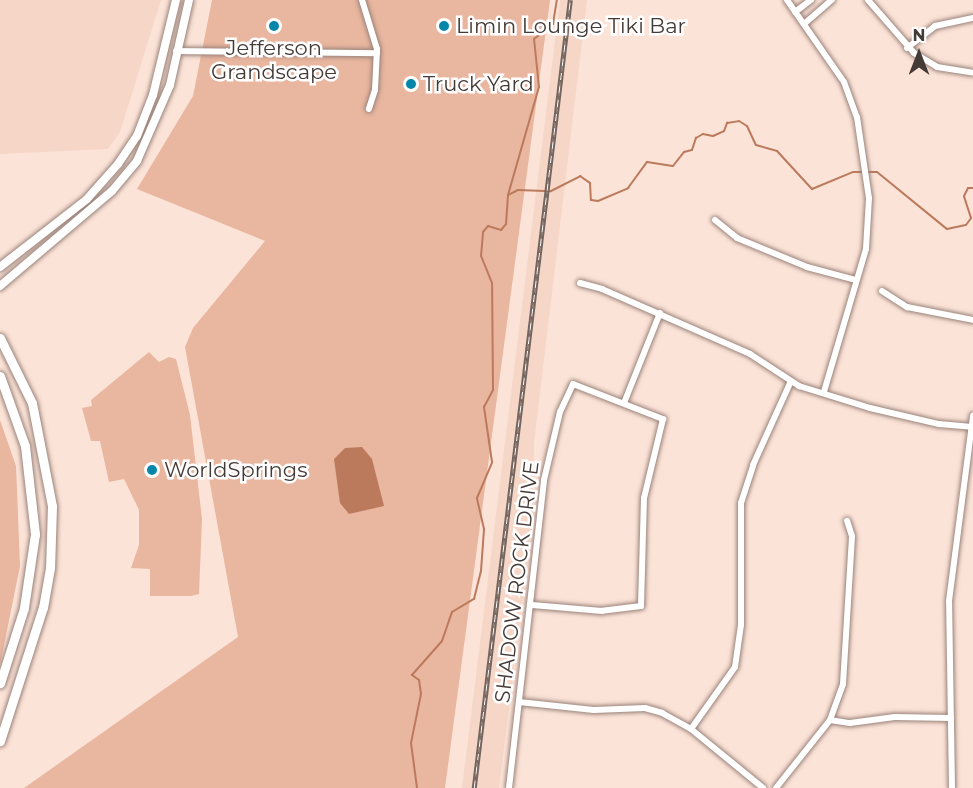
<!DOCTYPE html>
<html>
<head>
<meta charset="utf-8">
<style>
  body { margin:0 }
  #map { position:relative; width:973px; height:788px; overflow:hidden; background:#fce3d8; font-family:Montserrat,sans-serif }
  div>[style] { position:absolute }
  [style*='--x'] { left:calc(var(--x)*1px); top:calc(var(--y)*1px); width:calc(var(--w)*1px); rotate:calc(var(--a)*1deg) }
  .built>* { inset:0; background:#f5d6c7 }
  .green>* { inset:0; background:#e9b69f }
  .water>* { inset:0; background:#bc7a5d }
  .stream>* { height:2px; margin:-1px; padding:0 1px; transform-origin:1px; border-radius:1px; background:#bc7a5d }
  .roads { filter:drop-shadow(0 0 2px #9a837a) drop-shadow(0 0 2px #9a837a) }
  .minor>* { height:6px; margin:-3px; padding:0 3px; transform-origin:3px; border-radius:3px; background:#fff }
  .tertiary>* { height:8px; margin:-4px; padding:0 4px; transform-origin:4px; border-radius:4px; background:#fff }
  .secondary>* { height:9px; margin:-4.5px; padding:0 4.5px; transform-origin:4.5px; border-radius:4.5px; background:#fff }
  .rail>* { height:4.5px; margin-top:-2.25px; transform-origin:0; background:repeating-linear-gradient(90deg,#fff 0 7px,#73655f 0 14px); box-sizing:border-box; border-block:2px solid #73655f }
  .dots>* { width:16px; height:16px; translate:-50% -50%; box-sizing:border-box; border:3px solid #fff; border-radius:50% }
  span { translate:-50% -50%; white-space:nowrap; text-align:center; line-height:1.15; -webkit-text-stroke:5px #fff; paint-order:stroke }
  .poi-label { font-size:21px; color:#443a36 }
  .left { translate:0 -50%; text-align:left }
  .street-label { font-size:21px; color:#443a36 }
  .north { position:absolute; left:889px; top:24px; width:60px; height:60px; -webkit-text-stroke:4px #fff; paint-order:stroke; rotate:0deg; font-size:16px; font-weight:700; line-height:24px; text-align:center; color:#443a36 }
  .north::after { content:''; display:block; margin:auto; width:21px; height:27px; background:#443a36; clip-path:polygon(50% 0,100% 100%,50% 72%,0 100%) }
</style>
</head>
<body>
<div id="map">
  <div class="built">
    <div style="clip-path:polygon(0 0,161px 0,120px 132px,108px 149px,0 154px)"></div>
    <div style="clip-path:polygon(560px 0,587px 0,534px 443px,533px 514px,499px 788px,462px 788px)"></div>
  </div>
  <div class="green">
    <div style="clip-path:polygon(212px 0,550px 0,445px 788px,24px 788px,238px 637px,185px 347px,193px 328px,265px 241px,137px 189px,193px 96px)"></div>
    <div style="clip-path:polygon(149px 352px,159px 362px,169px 357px,176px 359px,190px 415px,202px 519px,199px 594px,191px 596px,150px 596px,150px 569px,131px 568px,139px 545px,139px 510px,124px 479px,109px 482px,100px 441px,91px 441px,82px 408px,92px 406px,91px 400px)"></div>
    <div style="clip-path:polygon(0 420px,16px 466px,20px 566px,0 665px)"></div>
  </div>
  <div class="water">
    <div style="clip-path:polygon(362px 447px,372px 459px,384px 506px,349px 514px,340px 503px,334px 459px,345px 448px)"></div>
  </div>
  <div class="stream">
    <div style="--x:508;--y:195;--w:112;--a:-74"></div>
    <div style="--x:539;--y:87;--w:48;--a:-95.9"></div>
    <div style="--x:534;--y:39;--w:24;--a:-38"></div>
    <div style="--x:553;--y:24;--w:24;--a:-81"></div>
    <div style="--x:417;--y:788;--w:45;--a:-97.6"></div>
    <div style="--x:411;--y:743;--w:50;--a:-78.5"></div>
    <div style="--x:421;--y:694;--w:14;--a:-98"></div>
    <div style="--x:419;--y:680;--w:9;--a:-144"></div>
    <div style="--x:412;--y:675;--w:45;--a:-48.6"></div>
    <div style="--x:442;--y:641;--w:31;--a:-71"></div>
    <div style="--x:452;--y:612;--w:26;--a:-31"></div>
    <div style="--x:474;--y:599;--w:29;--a:-76"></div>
    <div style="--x:481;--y:571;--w:42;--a:-85.9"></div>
    <div style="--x:484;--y:529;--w:32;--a:-103"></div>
    <div style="--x:477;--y:498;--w:39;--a:-67"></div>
    <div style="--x:492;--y:462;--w:56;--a:-98.3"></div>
    <div style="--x:484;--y:407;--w:19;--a:-62"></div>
    <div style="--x:493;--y:390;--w:107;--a:-90.5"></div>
    <div style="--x:492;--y:283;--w:29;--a:-112"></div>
    <div style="--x:481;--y:256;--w:24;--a:-85"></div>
    <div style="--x:483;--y:232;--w:8;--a:-50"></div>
    <div style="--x:488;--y:226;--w:14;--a:17"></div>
    <div style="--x:501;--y:230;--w:8;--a:-50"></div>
    <div style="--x:506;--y:224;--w:29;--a:-86"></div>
    <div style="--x:508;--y:195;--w:11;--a:-27"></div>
    <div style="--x:518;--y:190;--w:33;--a:2"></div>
    <div style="--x:551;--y:191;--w:33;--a:-27"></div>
    <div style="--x:580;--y:176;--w:12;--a:35"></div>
    <div style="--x:590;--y:183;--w:17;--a:87"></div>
    <div style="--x:591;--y:200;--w:7;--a:8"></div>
    <div style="--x:598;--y:201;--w:33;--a:-23"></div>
    <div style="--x:628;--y:188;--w:32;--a:-54"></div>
    <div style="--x:647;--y:162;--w:26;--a:9"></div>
    <div style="--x:673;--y:166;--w:18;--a:-52"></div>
    <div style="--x:684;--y:152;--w:8;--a:-14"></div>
    <div style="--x:692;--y:150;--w:13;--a:-72"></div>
    <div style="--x:696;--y:138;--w:8;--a:-30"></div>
    <div style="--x:703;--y:134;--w:10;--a:11"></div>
    <div style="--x:713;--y:136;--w:12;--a:-24"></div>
    <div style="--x:724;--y:131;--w:9;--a:-69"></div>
    <div style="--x:727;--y:123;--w:12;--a:-9"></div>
    <div style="--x:739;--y:121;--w:9;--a:32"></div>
    <div style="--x:747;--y:126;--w:21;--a:65"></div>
    <div style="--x:756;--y:145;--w:22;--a:16"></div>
    <div style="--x:777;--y:151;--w:52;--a:47.4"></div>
    <div style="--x:812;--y:189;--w:44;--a:-22.5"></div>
    <div style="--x:853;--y:172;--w:24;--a:0"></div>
    <div style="--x:877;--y:172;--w:90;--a:39.2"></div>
    <div style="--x:947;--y:229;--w:19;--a:-12"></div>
    <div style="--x:966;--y:225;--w:9;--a:-54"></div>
    <div style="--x:971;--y:218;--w:23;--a:-108"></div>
    <div style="--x:964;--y:196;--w:9;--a:-63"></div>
    <div style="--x:968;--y:188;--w:5;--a:0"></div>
  </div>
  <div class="roads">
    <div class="minor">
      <div style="--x:362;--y:0;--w:51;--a:73"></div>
      <div style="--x:377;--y:49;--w:41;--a:92.8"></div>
      <div style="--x:375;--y:90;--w:20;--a:108"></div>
      <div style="--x:787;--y:0;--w:100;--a:55.2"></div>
      <div style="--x:844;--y:82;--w:37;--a:70"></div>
      <div style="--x:857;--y:117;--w:82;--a:81.6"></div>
      <div style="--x:869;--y:198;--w:51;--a:93.4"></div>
      <div style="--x:866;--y:249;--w:149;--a:106.4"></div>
      <div style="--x:868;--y:0;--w:70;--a:49"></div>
      <div style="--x:914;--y:53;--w:27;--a:31"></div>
      <div style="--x:937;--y:67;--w:36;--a:9"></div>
      <div style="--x:795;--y:12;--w:20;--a:-37"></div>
      <div style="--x:804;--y:24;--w:37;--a:-41"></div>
      <div style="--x:907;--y:48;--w:36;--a:-38"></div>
      <div style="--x:935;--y:26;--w:39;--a:-12"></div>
      <div style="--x:176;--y:51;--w:201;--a:0.6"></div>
      <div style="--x:715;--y:220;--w:28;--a:39"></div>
      <div style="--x:737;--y:238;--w:76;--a:22.5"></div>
      <div style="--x:807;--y:267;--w:51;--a:14.9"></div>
      <div style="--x:580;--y:283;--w:23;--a:15"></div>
      <div style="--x:602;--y:289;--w:162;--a:23.7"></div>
      <div style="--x:750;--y:354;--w:59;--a:33.1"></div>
      <div style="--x:799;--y:386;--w:74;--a:17.2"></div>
      <div style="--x:870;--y:408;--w:71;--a:13.1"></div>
      <div style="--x:939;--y:424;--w:33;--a:5"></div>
      <div style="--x:882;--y:291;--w:30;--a:33"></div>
      <div style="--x:907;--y:307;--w:67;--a:11.1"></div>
      <div style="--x:624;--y:403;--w:97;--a:-68.2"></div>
      <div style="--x:519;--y:702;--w:75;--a:6.1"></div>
      <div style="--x:594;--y:710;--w:51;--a:-2.2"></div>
      <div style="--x:645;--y:708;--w:18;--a:16"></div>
      <div style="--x:662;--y:713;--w:33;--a:29"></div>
      <div style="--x:691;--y:729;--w:93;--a:39.3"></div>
      <div style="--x:830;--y:720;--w:20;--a:9"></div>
      <div style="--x:850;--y:723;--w:45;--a:-7.6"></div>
      <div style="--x:895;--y:717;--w:56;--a:1"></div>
      <div style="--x:691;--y:729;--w:76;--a:-54.6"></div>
      <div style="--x:735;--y:667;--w:42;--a:-81.9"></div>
      <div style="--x:741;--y:625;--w:122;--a:-90"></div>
      <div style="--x:741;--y:503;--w:40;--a:-72"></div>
      <div style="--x:753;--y:465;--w:92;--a:-65.7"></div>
      <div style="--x:509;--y:788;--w:310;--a:-83.5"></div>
      <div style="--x:544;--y:480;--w:70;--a:-76.8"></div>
      <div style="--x:560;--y:412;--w:31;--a:-65"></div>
      <div style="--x:573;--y:384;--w:97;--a:21.3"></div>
      <div style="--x:663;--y:419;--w:81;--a:103.5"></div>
      <div style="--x:644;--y:498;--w:108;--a:91.6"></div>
      <div style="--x:641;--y:606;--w:39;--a:173"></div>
      <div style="--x:602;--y:611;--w:70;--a:-175.1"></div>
      <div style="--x:776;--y:788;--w:87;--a:-51.5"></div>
      <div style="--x:830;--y:720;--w:38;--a:-70"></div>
      <div style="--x:843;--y:684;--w:148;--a:-86.5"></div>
      <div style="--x:852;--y:536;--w:16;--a:-108"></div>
      <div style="--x:952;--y:788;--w:187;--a:-90.9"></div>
      <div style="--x:949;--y:601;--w:187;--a:-82.6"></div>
    </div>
    <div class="tertiary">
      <div style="--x:0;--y:267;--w:110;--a:-38"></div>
      <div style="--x:87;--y:199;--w:47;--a:-48.5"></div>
      <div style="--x:118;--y:164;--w:34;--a:-56"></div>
      <div style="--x:137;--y:136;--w:44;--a:-68.7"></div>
      <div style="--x:153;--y:95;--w:98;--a:-76.4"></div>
      <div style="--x:0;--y:286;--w:147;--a:-40.3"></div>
      <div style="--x:112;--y:191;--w:39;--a:-50"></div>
      <div style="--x:137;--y:161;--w:83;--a:-66.5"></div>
      <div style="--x:170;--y:85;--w:87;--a:-77.4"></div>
    </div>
    <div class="secondary">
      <div style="--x:0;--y:338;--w:72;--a:63.8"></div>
      <div style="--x:32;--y:403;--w:105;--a:79"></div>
      <div style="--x:52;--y:506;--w:62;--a:91.8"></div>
      <div style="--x:50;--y:568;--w:40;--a:100"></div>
      <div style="--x:43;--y:607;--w:141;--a:107.8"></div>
      <div style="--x:0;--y:376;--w:74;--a:70.3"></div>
      <div style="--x:25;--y:446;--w:89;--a:83.5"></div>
      <div style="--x:35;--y:534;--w:75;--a:98.5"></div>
      <div style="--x:24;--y:608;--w:79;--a:107.7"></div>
    </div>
  </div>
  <div class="rail">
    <div style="--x:474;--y:788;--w:794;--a:-83.05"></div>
  </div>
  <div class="dots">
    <div style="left:274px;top:26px;background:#0686a9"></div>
    <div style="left:444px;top:26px;background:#0686a9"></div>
    <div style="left:411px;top:84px;background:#0686a9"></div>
    <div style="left:152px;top:470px;background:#0686a9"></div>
  </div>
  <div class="poi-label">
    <span class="left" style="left:456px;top:26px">Limin Lounge Tiki Bar</span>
    <span style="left:274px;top:60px">Jefferson<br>Grandscape</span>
    <span class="left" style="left:423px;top:84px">Truck Yard</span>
    <span class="left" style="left:164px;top:470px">WorldSprings</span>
  </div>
  <div class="street-label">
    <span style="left:517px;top:582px;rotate:-83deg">SHADOW ROCK DRIVE</span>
  </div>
  <div class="north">N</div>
</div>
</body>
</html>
